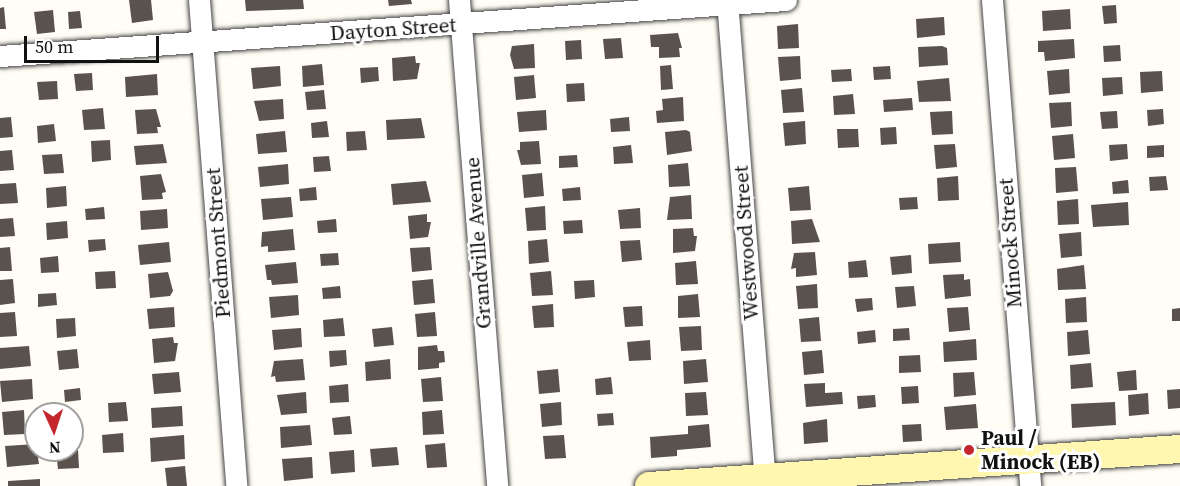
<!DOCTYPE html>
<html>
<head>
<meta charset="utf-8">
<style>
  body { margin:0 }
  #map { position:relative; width:1180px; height:486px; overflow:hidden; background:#fffdf5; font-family:"Source Serif 4",serif }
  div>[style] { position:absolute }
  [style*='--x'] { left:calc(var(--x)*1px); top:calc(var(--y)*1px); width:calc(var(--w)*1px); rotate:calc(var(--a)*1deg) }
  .building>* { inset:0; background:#5a524d }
  .roads { filter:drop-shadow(0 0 2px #444) drop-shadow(0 0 2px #444) }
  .street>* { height:21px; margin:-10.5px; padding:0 10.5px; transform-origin:10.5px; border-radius:10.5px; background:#fff }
  .secondary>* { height:28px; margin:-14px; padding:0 14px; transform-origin:14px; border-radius:14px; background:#fff6b0 }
  .dots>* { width:16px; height:16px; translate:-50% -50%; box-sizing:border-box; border:3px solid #fff; border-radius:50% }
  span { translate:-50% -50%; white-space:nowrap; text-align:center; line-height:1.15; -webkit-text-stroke:6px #fff; paint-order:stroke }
  .street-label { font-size:21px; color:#111 }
  .poi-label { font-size:21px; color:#111; font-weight:700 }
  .left { translate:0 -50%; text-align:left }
  .north { position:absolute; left:24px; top:402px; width:60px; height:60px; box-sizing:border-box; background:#fff; border:2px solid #a0a0a0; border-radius:50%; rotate:177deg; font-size:16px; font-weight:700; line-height:24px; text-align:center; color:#111 }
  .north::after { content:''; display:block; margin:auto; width:21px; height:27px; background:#c4262e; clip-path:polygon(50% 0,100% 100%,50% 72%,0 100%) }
  .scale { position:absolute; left:24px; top:36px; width:135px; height:27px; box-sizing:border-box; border:3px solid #111; border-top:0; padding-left:8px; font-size:18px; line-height:21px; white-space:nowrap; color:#111; -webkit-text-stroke:4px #fff; paint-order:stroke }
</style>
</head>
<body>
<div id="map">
  <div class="building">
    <div style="clip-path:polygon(129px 0,151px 0,153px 20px,132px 23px)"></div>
    <div style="clip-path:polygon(245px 0,303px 0,304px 9px,246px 11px)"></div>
    <div style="clip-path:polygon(388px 0,411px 0,412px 4px,389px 6px)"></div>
    <div style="clip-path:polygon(1116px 5px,1117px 23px,1104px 24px,1102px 6px)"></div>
    <div style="clip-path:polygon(4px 7px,6px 29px,0 29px,0 8px)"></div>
    <div style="clip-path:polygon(1070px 9px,1071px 29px,1043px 31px,1042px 11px)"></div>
    <div style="clip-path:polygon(53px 10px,55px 32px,37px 34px,34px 12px)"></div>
    <div style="clip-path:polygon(80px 11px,82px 28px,69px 29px,68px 12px)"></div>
    <div style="clip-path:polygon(944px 17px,945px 35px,917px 38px,916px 19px)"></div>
    <div style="clip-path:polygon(798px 24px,799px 48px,778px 49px,777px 26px)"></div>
    <div style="clip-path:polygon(678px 33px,682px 48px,679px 48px,680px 57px,659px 58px,659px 47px,651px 47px,650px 35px)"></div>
    <div style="clip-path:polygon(621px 38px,623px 58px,605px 59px,603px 39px)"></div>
    <div style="clip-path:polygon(1074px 39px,1075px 58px,1045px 61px,1044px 52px,1038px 52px,1038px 41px)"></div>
    <div style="clip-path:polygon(581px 40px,582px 59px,566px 60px,565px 41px)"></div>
    <div style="clip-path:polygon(534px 44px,535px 68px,514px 69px,510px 55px,512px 46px)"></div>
    <div style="clip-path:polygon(1120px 45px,1121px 61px,1104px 62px,1103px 46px)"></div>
    <div style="clip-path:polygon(942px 46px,947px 48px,948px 65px,919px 67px,918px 47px)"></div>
    <div style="clip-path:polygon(415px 56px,416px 63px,420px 63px,417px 79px,393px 81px,392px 58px)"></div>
    <div style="clip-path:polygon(800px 56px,801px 79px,780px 81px,778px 57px)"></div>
    <div style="clip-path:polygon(322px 64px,324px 85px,303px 87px,302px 66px)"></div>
    <div style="clip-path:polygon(671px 65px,673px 89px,661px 90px,660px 66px)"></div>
    <div style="clip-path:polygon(280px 66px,281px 86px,253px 89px,251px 68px)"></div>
    <div style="clip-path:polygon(890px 66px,891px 79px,874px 80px,873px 67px)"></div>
    <div style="clip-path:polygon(378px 67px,379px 81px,361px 83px,360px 68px)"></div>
    <div style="clip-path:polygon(851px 69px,852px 81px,832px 82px,831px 70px)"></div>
    <div style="clip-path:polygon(1069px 69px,1070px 93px,1049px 95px,1047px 71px)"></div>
    <div style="clip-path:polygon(1162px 71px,1163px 91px,1141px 93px,1140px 72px)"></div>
    <div style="clip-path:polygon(92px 73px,93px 90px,76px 91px,74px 74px)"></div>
    <div style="clip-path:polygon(157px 74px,158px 95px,126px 97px,125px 77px)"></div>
    <div style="clip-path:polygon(534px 75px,536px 98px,516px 100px,514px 77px)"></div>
    <div style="clip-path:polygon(1122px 77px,1123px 94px,1103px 96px,1102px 78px)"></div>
    <div style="clip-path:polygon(949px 78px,951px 101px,919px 102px,917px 81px)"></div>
    <div style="clip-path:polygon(57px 81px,58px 99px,39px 100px,37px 82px)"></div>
    <div style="clip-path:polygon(584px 83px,585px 101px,567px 102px,566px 84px)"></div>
    <div style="clip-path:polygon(802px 88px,804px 112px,783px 113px,781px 90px)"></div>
    <div style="clip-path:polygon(324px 90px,326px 109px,307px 110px,305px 92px)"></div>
    <div style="clip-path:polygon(853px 94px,855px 114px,834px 115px,833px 96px)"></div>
    <div style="clip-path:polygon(683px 97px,684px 121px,657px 123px,656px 111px,663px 110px,662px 99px)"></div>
    <div style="clip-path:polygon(912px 98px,913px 110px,884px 112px,883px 100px)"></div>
    <div style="clip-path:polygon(283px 99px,284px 119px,259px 121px,254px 101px)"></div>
    <div style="clip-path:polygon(1071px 102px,1072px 126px,1051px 128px,1049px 103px)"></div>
    <div style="clip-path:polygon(103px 108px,105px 129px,84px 130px,82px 110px)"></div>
    <div style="clip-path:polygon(156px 109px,161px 127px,157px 127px,158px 133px,137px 134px,135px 110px)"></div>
    <div style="clip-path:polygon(1163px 109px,1164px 124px,1148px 126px,1147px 110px)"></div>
    <div style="clip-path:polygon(546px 110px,547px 130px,519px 132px,517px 112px)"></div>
    <div style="clip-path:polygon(952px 111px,953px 134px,932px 135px,930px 112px)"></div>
    <div style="clip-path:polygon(1117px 111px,1118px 128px,1102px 129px,1100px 112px)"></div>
    <div style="clip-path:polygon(11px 117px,13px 137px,0 138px,0 118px)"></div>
    <div style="clip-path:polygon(629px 117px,630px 131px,611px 132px,610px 119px)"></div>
    <div style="clip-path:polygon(421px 118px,425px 138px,387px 140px,386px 120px)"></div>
    <div style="clip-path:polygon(327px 121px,329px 137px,312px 138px,311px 123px)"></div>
    <div style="clip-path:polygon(805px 121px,806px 144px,785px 146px,783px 123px)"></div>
    <div style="clip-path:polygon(54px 124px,56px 141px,38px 143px,37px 126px)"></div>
    <div style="clip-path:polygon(896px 127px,897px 144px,881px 145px,880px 128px)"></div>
    <div style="clip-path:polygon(837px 129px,858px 129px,859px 147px,838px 148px)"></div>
    <div style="clip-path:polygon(686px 130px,690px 132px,692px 151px,667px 155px,665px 132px)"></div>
    <div style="clip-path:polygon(285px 131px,287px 152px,258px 154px,256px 134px)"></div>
    <div style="clip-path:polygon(365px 131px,367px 150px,347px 151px,346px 132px)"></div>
    <div style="clip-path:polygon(1073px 134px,1075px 158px,1054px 160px,1052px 136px)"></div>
    <div style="clip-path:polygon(110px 140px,111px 160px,92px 162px,91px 141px)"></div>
    <div style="clip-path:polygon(539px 141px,541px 164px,521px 165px,517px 150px,520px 150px,520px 142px)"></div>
    <div style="clip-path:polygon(163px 144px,167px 163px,136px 165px,134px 146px)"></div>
    <div style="clip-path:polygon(955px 144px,957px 167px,936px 169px,934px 145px)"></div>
    <div style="clip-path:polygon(1127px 144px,1128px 159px,1110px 161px,1109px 145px)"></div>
    <div style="clip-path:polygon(631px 145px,633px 163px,614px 164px,613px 147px)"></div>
    <div style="clip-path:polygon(1164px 145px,1164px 157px,1147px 158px,1147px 146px)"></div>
    <div style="clip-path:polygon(12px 150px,14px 170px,0 171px,0 151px)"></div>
    <div style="clip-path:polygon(62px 154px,64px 173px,44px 174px,42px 155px)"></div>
    <div style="clip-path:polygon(577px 155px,578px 167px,559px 168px,559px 156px)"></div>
    <div style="clip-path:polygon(329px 156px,331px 171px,314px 172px,313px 157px)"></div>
    <div style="clip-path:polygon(688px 163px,690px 186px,669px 187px,668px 165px)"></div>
    <div style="clip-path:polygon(288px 164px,289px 184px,260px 187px,258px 167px)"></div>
    <div style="clip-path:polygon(1076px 167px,1078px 191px,1056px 193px,1055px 168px)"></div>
    <div style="clip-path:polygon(542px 173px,544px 196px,524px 198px,522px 175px)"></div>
    <div style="clip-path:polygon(161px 174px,166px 192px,162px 193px,163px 199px,142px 200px,140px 176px)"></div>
    <div style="clip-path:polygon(958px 176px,959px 200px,938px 201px,937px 178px)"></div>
    <div style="clip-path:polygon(1166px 176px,1168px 190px,1150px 191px,1149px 177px)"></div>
    <div style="clip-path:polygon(1128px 180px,1129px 193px,1113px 194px,1112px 182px)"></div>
    <div style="clip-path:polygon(426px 181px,431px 202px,393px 205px,391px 184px)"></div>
    <div style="clip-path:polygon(16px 183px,18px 203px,0 204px,0 184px)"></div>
    <div style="clip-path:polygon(66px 186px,67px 206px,47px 208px,46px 188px)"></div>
    <div style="clip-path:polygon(809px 186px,811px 210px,790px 211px,788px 188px)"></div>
    <div style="clip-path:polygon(316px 187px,317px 200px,300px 201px,299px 189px)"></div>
    <div style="clip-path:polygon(580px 187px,581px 200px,563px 201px,562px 189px)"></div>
    <div style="clip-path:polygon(691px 195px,692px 219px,667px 220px,670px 197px)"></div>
    <div style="clip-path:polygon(291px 197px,293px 217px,263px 220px,261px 199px)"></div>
    <div style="clip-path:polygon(917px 197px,918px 209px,900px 210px,899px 198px)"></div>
    <div style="clip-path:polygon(1078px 199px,1079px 224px,1058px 225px,1057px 201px)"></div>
    <div style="clip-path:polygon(1128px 202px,1129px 225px,1093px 227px,1091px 205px)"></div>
    <div style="clip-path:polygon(545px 206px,546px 230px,527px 231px,525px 208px)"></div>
    <div style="clip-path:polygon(104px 207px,105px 219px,86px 220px,85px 209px)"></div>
    <div style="clip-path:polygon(640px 208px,641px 228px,620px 229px,618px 210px)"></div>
    <div style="clip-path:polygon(167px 209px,168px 228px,141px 230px,140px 211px)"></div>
    <div style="clip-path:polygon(427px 214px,427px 222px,431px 222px,428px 237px,410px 239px,408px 216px)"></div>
    <div style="clip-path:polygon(13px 218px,15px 236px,0 237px,0 219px)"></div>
    <div style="clip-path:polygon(336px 219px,337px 232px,318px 233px,317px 221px)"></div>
    <div style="clip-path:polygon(812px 219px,820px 242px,792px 244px,791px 221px)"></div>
    <div style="clip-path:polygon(582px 220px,583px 233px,564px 234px,563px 221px)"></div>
    <div style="clip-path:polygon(67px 221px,68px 238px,47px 240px,46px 223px)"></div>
    <div style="clip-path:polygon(693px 228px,694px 236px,697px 236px,695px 251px,673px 253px,673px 229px)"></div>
    <div style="clip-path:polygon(293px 229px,295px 250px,268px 252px,268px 246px,261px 247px,262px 232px)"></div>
    <div style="clip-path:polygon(1081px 232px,1082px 256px,1061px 258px,1059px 234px)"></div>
    <div style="clip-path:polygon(105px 239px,106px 250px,89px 252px,88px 240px)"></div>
    <div style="clip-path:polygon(547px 239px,549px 262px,529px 264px,528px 241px)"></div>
    <div style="clip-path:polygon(640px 240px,642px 260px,622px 262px,620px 241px)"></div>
    <div style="clip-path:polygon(169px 242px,171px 262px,140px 265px,138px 245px)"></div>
    <div style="clip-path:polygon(960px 242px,961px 262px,929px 264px,928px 244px)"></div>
    <div style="clip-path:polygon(10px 247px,12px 271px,0 271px,0 248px)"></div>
    <div style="clip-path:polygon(430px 247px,432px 270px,412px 272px,410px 248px)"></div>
    <div style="clip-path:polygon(815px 252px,817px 275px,796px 277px,796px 268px,791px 269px,794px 253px)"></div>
    <div style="clip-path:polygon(338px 253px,339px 265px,321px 266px,320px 254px)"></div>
    <div style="clip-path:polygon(911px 255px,912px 273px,892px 275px,890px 257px)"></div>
    <div style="clip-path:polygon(58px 256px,59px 272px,41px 273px,40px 258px)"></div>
    <div style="clip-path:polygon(866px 260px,868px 277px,849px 278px,848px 262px)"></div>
    <div style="clip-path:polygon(696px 261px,698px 284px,676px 285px,675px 263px)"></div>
    <div style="clip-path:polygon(296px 262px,298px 283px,272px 285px,271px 280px,267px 280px,265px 265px)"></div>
    <div style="clip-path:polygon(1084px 265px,1086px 289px,1058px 290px,1057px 269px)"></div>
    <div style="clip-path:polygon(115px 271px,116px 288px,96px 289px,95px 272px)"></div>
    <div style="clip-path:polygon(551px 271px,553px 295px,532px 296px,530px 273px)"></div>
    <div style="clip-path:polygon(168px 272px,173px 291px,170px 296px,150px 298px,148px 274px)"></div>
    <div style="clip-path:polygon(964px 274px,964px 280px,970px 279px,971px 296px,945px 299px,943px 275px)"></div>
    <div style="clip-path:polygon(13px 279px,15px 303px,0 305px,0 280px)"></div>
    <div style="clip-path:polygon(433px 279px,435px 303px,414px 305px,412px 281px)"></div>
    <div style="clip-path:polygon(594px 280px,595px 297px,575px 299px,574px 281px)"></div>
    <div style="clip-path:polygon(817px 284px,818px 308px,798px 309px,796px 286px)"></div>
    <div style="clip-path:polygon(340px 286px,341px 298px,323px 299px,322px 288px)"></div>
    <div style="clip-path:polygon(914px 286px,916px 306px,897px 308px,895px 287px)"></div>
    <div style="clip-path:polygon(56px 293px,57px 305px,38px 307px,38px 294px)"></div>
    <div style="clip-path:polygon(698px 294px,700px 317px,678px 318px,678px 296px)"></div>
    <div style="clip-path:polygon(298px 295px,299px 315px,271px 318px,269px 297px)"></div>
    <div style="clip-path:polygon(1086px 297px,1087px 322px,1066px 323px,1065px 299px)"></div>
    <div style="clip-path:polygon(872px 298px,873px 310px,857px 312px,855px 299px)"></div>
    <div style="clip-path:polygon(553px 304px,554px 327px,534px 328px,532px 306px)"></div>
    <div style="clip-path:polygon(642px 306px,643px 326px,625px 327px,623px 307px)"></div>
    <div style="clip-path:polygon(174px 307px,175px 327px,149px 329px,147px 309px)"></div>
    <div style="clip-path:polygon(968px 307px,970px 330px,949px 332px,947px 308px)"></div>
    <div style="clip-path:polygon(1180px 308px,1180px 321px,1172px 321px,1172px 309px)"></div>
    <div style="clip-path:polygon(15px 312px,17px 336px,0 337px,0 313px)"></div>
    <div style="clip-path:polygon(435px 312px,437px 336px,417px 337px,415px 314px)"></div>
    <div style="clip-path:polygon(819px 317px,821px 341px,801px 342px,799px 319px)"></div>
    <div style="clip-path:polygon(75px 318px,76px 336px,57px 338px,56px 319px)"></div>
    <div style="clip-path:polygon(343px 318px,345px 336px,324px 337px,323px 320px)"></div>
    <div style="clip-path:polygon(701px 326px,702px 350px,681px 351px,679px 327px)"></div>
    <div style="clip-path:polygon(392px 327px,394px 345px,374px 347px,372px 329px)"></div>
    <div style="clip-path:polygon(301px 328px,302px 347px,274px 350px,272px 330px)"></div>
    <div style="clip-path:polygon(909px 328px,910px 340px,893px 341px,893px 329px)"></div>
    <div style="clip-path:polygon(875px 330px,876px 342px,858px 344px,857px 332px)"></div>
    <div style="clip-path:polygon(1088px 330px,1090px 354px,1068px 356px,1067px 332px)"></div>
    <div style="clip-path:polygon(173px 337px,174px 343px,178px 343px,175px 361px,154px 363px,152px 339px)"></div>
    <div style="clip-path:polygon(976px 339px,977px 360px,944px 362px,943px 342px)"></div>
    <div style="clip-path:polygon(650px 340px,651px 360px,629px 361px,627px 342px)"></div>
    <div style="clip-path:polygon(437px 345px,438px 351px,444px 351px,445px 362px,439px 363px,439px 368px,418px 370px,418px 347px)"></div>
    <div style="clip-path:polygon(29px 346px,31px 366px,0 369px,0 348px)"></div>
    <div style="clip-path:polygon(77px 349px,79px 368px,59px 370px,57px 351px)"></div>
    <div style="clip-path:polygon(346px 350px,347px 365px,330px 367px,329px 351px)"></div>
    <div style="clip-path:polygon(822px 350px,824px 373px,804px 375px,802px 352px)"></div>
    <div style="clip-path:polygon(920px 355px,921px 372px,899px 373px,899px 356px)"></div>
    <div style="clip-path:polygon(303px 359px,305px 380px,276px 382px,275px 376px,271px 377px,274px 361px)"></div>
    <div style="clip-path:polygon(390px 359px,391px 379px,366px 381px,365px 362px)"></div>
    <div style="clip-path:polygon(706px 359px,708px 382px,684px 384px,683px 361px)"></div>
    <div style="clip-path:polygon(1091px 363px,1093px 387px,1071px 389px,1070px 365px)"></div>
    <div style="clip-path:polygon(558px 369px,560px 392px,539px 394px,537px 371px)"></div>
    <div style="clip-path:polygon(1136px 370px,1137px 390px,1119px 391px,1117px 372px)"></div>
    <div style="clip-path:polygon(179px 372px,181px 392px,154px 394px,152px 374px)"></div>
    <div style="clip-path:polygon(974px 372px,976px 395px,954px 397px,953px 373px)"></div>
    <div style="clip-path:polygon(441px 377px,443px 401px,423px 402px,421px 379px)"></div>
    <div style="clip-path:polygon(611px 377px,613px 394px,596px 395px,595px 379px)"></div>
    <div style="clip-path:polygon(32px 379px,33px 399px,2px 402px,0 381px)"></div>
    <div style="clip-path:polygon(825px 383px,825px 393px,842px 392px,843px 404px,806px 407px,804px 384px)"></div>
    <div style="clip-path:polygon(348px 384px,349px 402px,330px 403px,329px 386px)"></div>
    <div style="clip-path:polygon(918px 386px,919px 403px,902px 404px,901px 387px)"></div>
    <div style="clip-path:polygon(80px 388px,81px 400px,65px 402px,64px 390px)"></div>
    <div style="clip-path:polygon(1180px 389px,1180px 408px,1168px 409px,1167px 390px)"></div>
    <div style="clip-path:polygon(306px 392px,307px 413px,281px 415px,277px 395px)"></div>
    <div style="clip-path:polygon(706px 392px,708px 415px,686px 416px,685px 393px)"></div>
    <div style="clip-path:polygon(1148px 393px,1149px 414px,1129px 416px,1128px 395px)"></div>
    <div style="clip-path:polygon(875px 395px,876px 407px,858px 409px,857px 396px)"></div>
    <div style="clip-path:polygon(126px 402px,128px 421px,109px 422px,108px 403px)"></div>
    <div style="clip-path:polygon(561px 402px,562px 425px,542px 427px,540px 404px)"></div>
    <div style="clip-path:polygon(1115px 402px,1116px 425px,1072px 428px,1071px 404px)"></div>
    <div style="clip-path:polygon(976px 404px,978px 428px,946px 430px,944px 407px)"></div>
    <div style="clip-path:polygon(182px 406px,183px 426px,152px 428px,151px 408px)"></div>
    <div style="clip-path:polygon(24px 410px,25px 434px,4px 435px,2px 412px)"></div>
    <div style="clip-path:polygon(442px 410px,444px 434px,423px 435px,422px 412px)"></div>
    <div style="clip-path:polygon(613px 413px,614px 425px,598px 426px,597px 414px)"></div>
    <div style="clip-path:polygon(350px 416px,352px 434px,334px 435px,332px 418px)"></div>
    <div style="clip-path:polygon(827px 419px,828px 442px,804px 444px,803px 423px)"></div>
    <div style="clip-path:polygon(709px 424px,711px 447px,677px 450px,677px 456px,651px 458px,650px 437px,688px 434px,688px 426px)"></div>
    <div style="clip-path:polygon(921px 424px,922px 441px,903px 442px,902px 425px)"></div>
    <div style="clip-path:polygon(310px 425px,312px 445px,281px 448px,280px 427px)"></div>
    <div style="clip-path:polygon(123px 433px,124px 452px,103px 453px,102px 435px)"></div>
    <div style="clip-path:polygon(184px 435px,185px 459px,151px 462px,150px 438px)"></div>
    <div style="clip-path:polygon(564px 435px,566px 458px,545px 459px,543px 436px)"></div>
    <div style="clip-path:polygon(445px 443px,447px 467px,427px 468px,425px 445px)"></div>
    <div style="clip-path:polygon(36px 444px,39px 464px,7px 467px,5px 446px)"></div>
    <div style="clip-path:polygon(397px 447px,399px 465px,372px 467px,370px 449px)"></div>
    <div style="clip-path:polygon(78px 450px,79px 468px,58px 469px,56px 452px)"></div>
    <div style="clip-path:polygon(354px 450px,355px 472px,331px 474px,329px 452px)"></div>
    <div style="clip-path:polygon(312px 457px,313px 478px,284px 481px,282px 459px)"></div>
    <div style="clip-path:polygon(185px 466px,187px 486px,167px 486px,165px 468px)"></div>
    <div style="clip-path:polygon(40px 479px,40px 486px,8px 486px,8px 481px)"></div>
  </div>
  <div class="roads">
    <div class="street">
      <div style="--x:199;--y:0;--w:487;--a:85.6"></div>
      <div style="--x:459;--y:0;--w:487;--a:85.5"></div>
      <div style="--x:727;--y:0;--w:487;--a:85.5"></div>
      <div style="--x:992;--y:0;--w:487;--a:85.5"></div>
      <div style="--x:0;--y:56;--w:788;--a:-4.08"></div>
    </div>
    <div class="secondary">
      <div style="--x:649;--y:486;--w:532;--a:-3.99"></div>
    </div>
  </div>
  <div class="dots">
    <div style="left:969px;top:450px;background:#c4262e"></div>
  </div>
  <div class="street-label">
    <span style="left:393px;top:29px;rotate:-4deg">Dayton Street</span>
    <span style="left:218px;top:243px;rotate:-94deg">Piedmont Street</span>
    <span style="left:478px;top:243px;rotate:-94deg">Grandville Avenue</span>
    <span style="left:746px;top:243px;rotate:-94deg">Westwood Street</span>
    <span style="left:1010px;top:243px;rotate:-94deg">Minock Street</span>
  </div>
  <div class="poi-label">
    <span class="left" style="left:981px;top:450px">Paul /<br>Minock (EB)</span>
  </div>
  <div class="north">N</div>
  <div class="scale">50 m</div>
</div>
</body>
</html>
